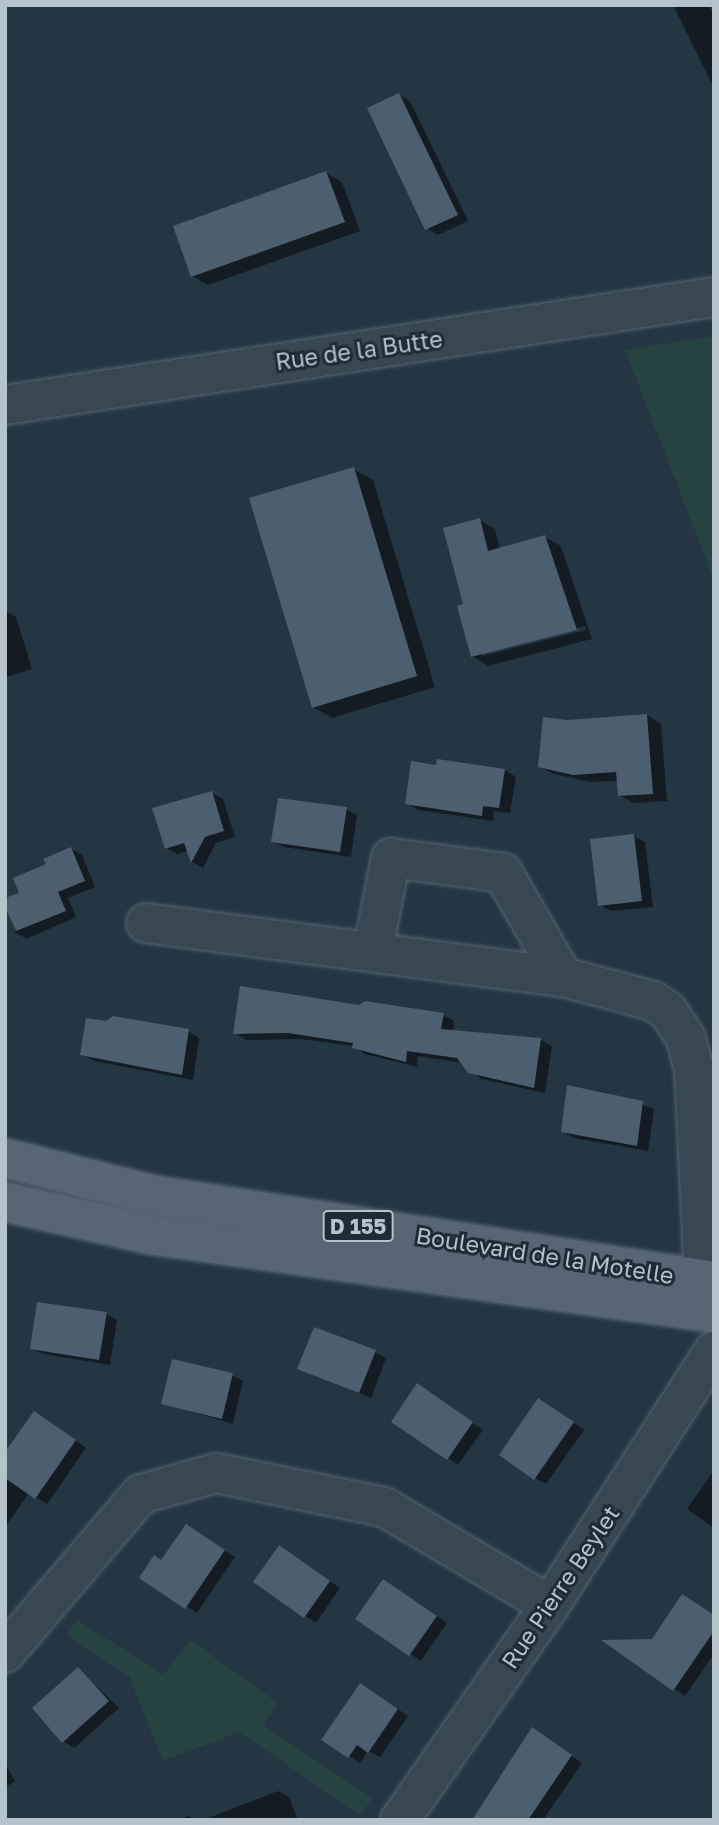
<!DOCTYPE html>
<html>
<head>
<meta charset="utf-8">
<style>
  body { margin:0 }
  #map { position:relative; width:719px; height:1825px; overflow:hidden; background:#243642; font-family:"Golos Text",sans-serif }
  div>[style] { position:absolute }
  [style*='--x'] { left:calc(var(--x)*1px); top:calc(var(--y)*1px); width:calc(var(--w)*1px); rotate:calc(var(--a)*1deg) }
  .green>* { inset:0; background:#264342 }
  .shadow>* { inset:0; background:#0007 }
  .building>* { inset:0; background:#4d5f6e }
  .roads { filter:drop-shadow(0 0 2px #57656f) drop-shadow(0 0 2px #57656f) }
  .street>* { height:38px; margin:-19px; padding:0 19px; transform-origin:19px; border-radius:19px; background:#394752 }
  .primary>* { height:38px; margin:-19px; padding:0 19px; transform-origin:19px; border-radius:19px; background:#576672 }
  span { translate:-50% -50%; white-space:nowrap; text-align:center; line-height:1.15; -webkit-text-stroke:6px #1d2c37; paint-order:stroke }
  .shield-label span { padding:2px 5px; background:#1d2c37; border:2px solid; border-radius:5px; -webkit-text-stroke-width:0 }
  .shield-label { font-size:21px; color:#b6c2cc; font-weight:700 }
  .street-label { font-size:23px; color:#b6c2cc }
  .frame { position:absolute; inset:0; border:7px solid #b6c2cc; pointer-events:none }
</style>
</head>
<body>
<div id="map">
  <div class="green">
    <div style="clip-path:polygon(714px 336px,714px 580px,625px 350px)"></div>
    <div style="clip-path:polygon(77px 1620px,163px 1675px,190px 1640px,278px 1703px,263px 1726px,372px 1799px,360px 1815px,239px 1732px,163px 1761px,129px 1676px,67px 1635px)"></div>
  </div>
  <div class="shadow">
    <div style="clip-path:polygon(673px 5px,709px 5px,714px 15px,714px 88px)"></div>
    <div style="clip-path:polygon(399px 95px,410px 101px,468px 221px,438px 235px,427px 229px)"></div>
    <div style="clip-path:polygon(326px 173px,342px 182px,360px 231px,208px 285px,192px 276px)"></div>
    <div style="clip-path:polygon(353px 469px,373px 480px,435px 687px,332px 718px,313px 707px)"></div>
    <div style="clip-path:polygon(evenodd,479px 520px,495px 529px,500px 549px,545px 537px,561px 546px,592px 639px,488px 666px,472px 656px,465px 605px,479px 520px,585px 626px,586px 630px,482px 656px,482px 653px,585px 626px)"></div>
    <div style="clip-path:polygon(5px 611px,16px 617px,32px 669px,6px 677px)"></div>
    <div style="clip-path:polygon(647px 715px,661px 724px,667px 801px,634px 803px,619px 795px,618px 781px,590px 782px,554px 774px,539px 766px)"></div>
    <div style="clip-path:polygon(505px 770px,516px 777px,510px 813px,494px 811px,493px 821px,418px 810px,407px 803px)"></div>
    <div style="clip-path:polygon(212px 793px,223px 799px,235px 837px,216px 843px,203px 868px,192px 862px,188px 851px,177px 854px,166px 848px)"></div>
    <div style="clip-path:polygon(346px 809px,357px 815px,351px 857px,284px 847px,273px 841px)"></div>
    <div style="clip-path:polygon(634px 836px,645px 842px,653px 907px,611px 911px,599px 905px)"></div>
    <div style="clip-path:polygon(71px 849px,82px 855px,95px 887px,68px 898px,76px 917px,27px 939px,16px 933px,5px 902px,22px 894px)"></div>
    <div style="clip-path:polygon(360px 1007px,443px 1015px,454px 1021px,453px 1031px,541px 1040px,552px 1046px,545px 1093px,481px 1079px,462px 1063px,418px 1056px,417px 1067px,365px 1054px,354px 1046px,300px 1039px,246px 1040px,235px 1033px)"></div>
    <div style="clip-path:polygon(107px 1023px,188px 1031px,199px 1038px,193px 1080px,94px 1061px,82px 1054px)"></div>
    <div style="clip-path:polygon(569px 1087px,604px 1092px,654px 1109px,648px 1151px,574px 1138px,562px 1131px)"></div>
    <div style="clip-path:polygon(106px 1314px,117px 1320px,110px 1365px,43px 1354px,32px 1348px)"></div>
    <div style="clip-path:polygon(375px 1352px,386px 1358px,371px 1398px,300px 1369px)"></div>
    <div style="clip-path:polygon(232px 1375px,243px 1381px,233px 1424px,163px 1403px)"></div>
    <div style="clip-path:polygon(428px 1392px,483px 1430px,458px 1465px,448px 1458px)"></div>
    <div style="clip-path:polygon(550px 1406px,584px 1430px,546px 1484px,535px 1478px)"></div>
    <div style="clip-path:polygon(45px 1419px,86px 1448px,47px 1504px,29px 1493px,5px 1527px,5px 1455px)"></div>
    <div style="clip-path:polygon(714px 1470px,714px 1528px,687px 1509px)"></div>
    <div style="clip-path:polygon(197px 1533px,235px 1557px,197px 1613px,141px 1578px)"></div>
    <div style="clip-path:polygon(290px 1554px,340px 1588px,316px 1623px,305px 1616px)"></div>
    <div style="clip-path:polygon(394px 1587px,447px 1623px,421px 1661px,357px 1619px)"></div>
    <div style="clip-path:polygon(714px 1616px,714px 1654px,685px 1696px,607px 1642px,653px 1640px)"></div>
    <div style="clip-path:polygon(78px 1669px,119px 1708px,74px 1748px,63px 1741px)"></div>
    <div style="clip-path:polygon(372px 1691px,408px 1716px,380px 1757px,368px 1751px,360px 1763px,349px 1756px)"></div>
    <div style="clip-path:polygon(544px 1736px,582px 1763px,543px 1820px,473px 1820px)"></div>
    <div style="clip-path:polygon(5px 1762px,15px 1782px,5px 1787px)"></div>
    <div style="clip-path:polygon(278px 1791px,289px 1797px,298px 1820px,203px 1820px)"></div>
    <div style="clip-path:polygon(188px 1816px,195px 1820px,178px 1820px)"></div>
  </div>
  <div class="building">
    <div style="clip-path:polygon(399px 93px,458px 215px,425px 230px,367px 108px)"></div>
    <div style="clip-path:polygon(326px 171px,345px 222px,191px 277px,173px 226px)"></div>
    <div style="clip-path:polygon(354px 467px,417px 676px,312px 708px,249px 498px)"></div>
    <div style="clip-path:polygon(480px 518px,488px 551px,545px 535px,577px 630px,471px 657px,457px 606px,463px 604px,443px 528px)"></div>
    <div style="clip-path:polygon(647px 714px,653px 794px,618px 796px,616px 772px,573px 775px,538px 767px,543px 717px,567px 720px)"></div>
    <div style="clip-path:polygon(437px 759px,505px 769px,499px 808px,483px 806px,482px 816px,405px 804px,411px 761px,436px 765px)"></div>
    <div style="clip-path:polygon(212px 791px,224px 831px,205px 837px,191px 863px,184px 843px,165px 849px,152px 808px)"></div>
    <div style="clip-path:polygon(278px 798px,347px 807px,340px 852px,271px 842px)"></div>
    <div style="clip-path:polygon(634px 834px,642px 901px,598px 906px,590px 839px)"></div>
    <div style="clip-path:polygon(71px 847px,85px 881px,58px 892px,66px 911px,16px 931px,5px 907px,5px 898px,19px 893px,13px 878px,46px 864px,43px 859px)"></div>
    <div style="clip-path:polygon(240px 986px,359px 1005px,365px 1001px,444px 1013px,441px 1029px,541px 1038px,534px 1088px,468px 1073px,457px 1058px,407px 1051px,406px 1062px,352px 1048px,353px 1043px,288px 1033px,233px 1034px)"></div>
    <div style="clip-path:polygon(113px 1016px,189px 1029px,182px 1075px,80px 1055px,86px 1018px,106px 1021px)"></div>
    <div style="clip-path:polygon(567px 1085px,643px 1101px,637px 1146px,561px 1132px)"></div>
    <div style="clip-path:polygon(37px 1302px,107px 1312px,99px 1360px,30px 1349px)"></div>
    <div style="clip-path:polygon(314px 1327px,376px 1350px,359px 1393px,297px 1369px)"></div>
    <div style="clip-path:polygon(172px 1359px,233px 1373px,222px 1419px,161px 1404px)"></div>
    <div style="clip-path:polygon(417px 1383px,473px 1422px,447px 1460px,391px 1422px)"></div>
    <div style="clip-path:polygon(538px 1398px,574px 1422px,534px 1480px,499px 1455px)"></div>
    <div style="clip-path:polygon(34px 1411px,76px 1440px,35px 1499px,5px 1478px,5px 1452px)"></div>
    <div style="clip-path:polygon(186px 1524px,225px 1550px,185px 1609px,139px 1578px,154px 1555px,161px 1560px)"></div>
    <div style="clip-path:polygon(279px 1545px,330px 1581px,304px 1618px,253px 1582px)"></div>
    <div style="clip-path:polygon(383px 1579px,437px 1616px,409px 1656px,355px 1619px)"></div>
    <div style="clip-path:polygon(682px 1594px,714px 1615px,714px 1631px,673px 1691px,601px 1640px,652px 1639px)"></div>
    <div style="clip-path:polygon(78px 1667px,109px 1701px,62px 1743px,32px 1708px)"></div>
    <div style="clip-path:polygon(360px 1683px,398px 1709px,368px 1753px,357px 1745px,348px 1758px,321px 1740px)"></div>
    <div style="clip-path:polygon(532px 1727px,572px 1755px,528px 1820px,472px 1820px)"></div>
  </div>
  <div class="roads">
    <div class="street">
      <div style="--x:5;--y:405;--w:717;--a:-8.66"></div>
      <div style="--x:146;--y:923;--w:420;--a:7.4"></div>
      <div style="--x:563;--y:977;--w:93;--a:14.9"></div>
      <div style="--x:653;--y:1001;--w:18;--a:34"></div>
      <div style="--x:668;--y:1011;--w:33;--a:57"></div>
      <div style="--x:686;--y:1039;--w:30;--a:75"></div>
      <div style="--x:694;--y:1068;--w:190;--a:87.3"></div>
      <div style="--x:703;--y:1258;--w:52;--a:94.4"></div>
      <div style="--x:373;--y:950;--w:94;--a:-78.9"></div>
      <div style="--x:391;--y:858;--w:113;--a:7.6"></div>
      <div style="--x:503;--y:873;--w:120;--a:60"></div>
      <div style="--x:5;--y:1653;--w:209;--a:-49.5"></div>
      <div style="--x:141;--y:1494;--w:78;--a:-15.6"></div>
      <div style="--x:216;--y:1473;--w:171;--a:11.4"></div>
      <div style="--x:384;--y:1507;--w:193;--a:30.6"></div>
      <div style="--x:400;--y:1820;--w:262;--a:-55.1"></div>
      <div style="--x:550;--y:1605;--w:302;--a:-57.2"></div>
    </div>
    <div class="primary">
      <div style="--x:5;--y:1158;--w:153;--a:14"></div>
      <div style="--x:153;--y:1195;--w:568;--a:8.72"></div>
      <div style="--x:5;--y:1202;--w:150;--a:12.7"></div>
      <div style="--x:151;--y:1235;--w:568;--a:7.89"></div>
    </div>
  </div>
  <div class="shield-label">
    <span style="left:358px;top:1226px">D 155</span>
  </div>
  <div class="street-label">
    <span style="left:359px;top:350px;rotate:-8deg">Rue de la Butte</span>
    <span style="left:545px;top:1255px;rotate:9deg">Boulevard de la Motelle</span>
    <span style="left:560px;top:1587px;rotate:-56deg">Rue Pierre Beylet</span>
  </div>
  <div class="frame"></div>
</div>
</body>
</html>
